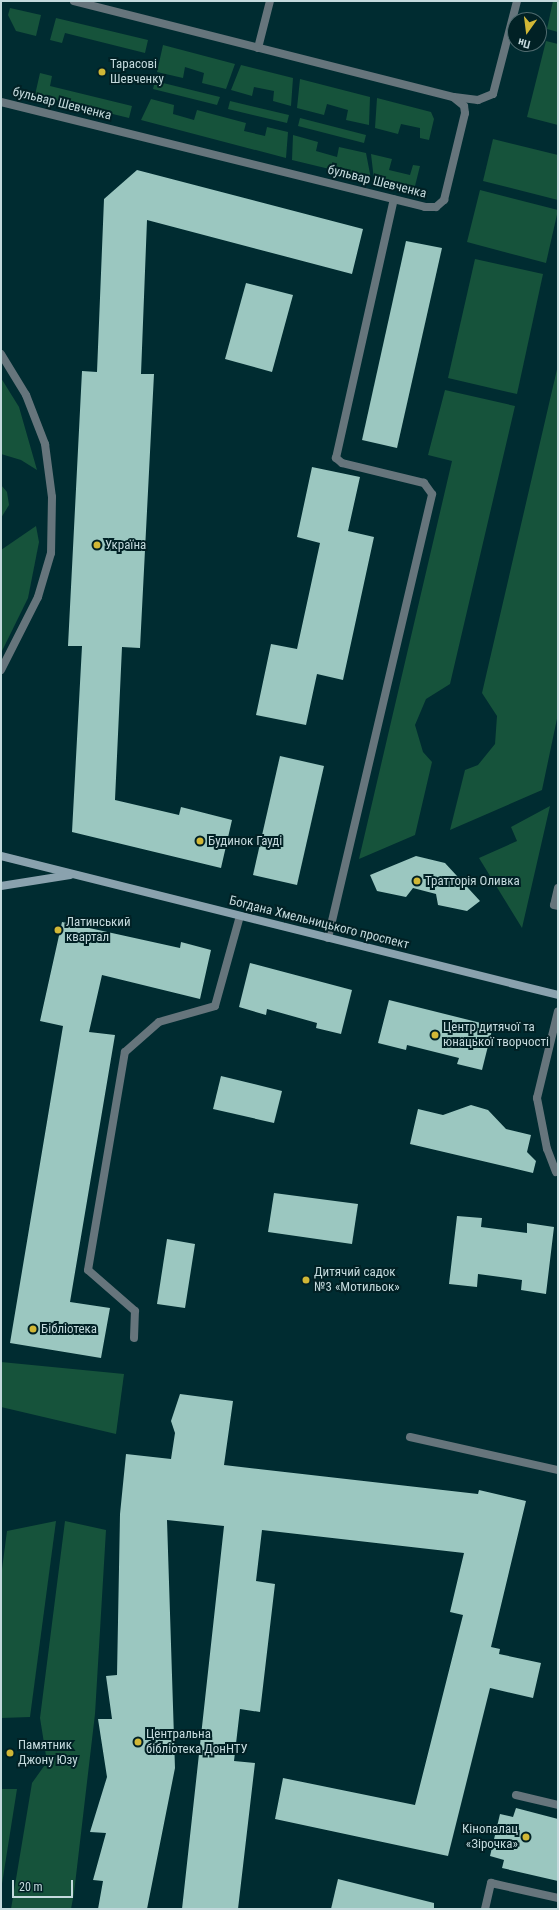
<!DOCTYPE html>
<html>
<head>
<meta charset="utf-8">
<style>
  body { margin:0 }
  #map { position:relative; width:559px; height:1910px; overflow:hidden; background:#002c31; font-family:"Roboto Condensed",sans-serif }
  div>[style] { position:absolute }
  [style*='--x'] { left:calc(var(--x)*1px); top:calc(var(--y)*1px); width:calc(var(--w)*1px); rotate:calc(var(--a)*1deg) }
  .green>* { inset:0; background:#16533b }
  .building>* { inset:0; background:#9bc7c0 }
  .service>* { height:8px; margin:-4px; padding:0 4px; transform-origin:4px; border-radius:4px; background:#66757c }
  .minor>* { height:8px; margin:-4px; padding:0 4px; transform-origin:4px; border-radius:4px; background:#66757c }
  .secondary>* { height:8px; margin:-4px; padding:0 4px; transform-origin:4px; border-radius:4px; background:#8aa2ae }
  .dots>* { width:11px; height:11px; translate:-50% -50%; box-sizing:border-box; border:2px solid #012125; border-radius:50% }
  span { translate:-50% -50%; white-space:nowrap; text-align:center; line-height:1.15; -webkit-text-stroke:4px #012125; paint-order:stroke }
  .poi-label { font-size:13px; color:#c4dadd }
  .left { translate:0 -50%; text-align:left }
  .right { translate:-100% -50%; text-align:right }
  .street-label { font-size:13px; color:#c4dadd }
  .frame { position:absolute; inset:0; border:2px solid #c4dadd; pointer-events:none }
  .north { position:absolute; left:507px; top:12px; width:40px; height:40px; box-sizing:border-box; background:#012125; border:1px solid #4f6b6f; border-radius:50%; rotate:194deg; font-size:11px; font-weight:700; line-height:16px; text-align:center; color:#c4dadd }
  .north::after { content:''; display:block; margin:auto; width:14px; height:18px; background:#d1b736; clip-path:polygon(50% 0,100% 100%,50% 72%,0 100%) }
  .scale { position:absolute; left:12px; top:1880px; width:61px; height:18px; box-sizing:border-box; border:2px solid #c4dadd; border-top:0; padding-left:5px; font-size:12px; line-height:14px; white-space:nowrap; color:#c4dadd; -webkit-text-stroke:3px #012125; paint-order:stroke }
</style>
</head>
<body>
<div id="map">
  <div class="green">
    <div style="clip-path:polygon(553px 1px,558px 1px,558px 32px,547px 29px)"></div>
    <div style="clip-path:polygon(10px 8px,41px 15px,36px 36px,16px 31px,8px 15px)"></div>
    <div style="clip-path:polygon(56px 18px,148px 40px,145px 53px,65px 33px,62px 43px,50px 40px)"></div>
    <div style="clip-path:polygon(546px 41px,558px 44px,558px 125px,527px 117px)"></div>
    <div style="clip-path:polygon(163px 45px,235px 64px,226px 89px,202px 83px,204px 73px,185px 67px,183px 78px,157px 72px)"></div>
    <div style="clip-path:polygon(241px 65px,293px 78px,291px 106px,273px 101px,274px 91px,254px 87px,252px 96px,231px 90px)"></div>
    <div style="clip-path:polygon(40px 73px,52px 76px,50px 86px,132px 106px,129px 118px,35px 95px)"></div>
    <div style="clip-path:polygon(300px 79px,370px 97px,369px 125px,346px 120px,348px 110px,327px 104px,324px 115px,297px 108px)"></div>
    <div style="clip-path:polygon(155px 81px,220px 97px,217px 105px,153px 89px)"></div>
    <div style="clip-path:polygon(377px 98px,431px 112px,434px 119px,429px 140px,420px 138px,420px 128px,401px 124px,398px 134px,375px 128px)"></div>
    <div style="clip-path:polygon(151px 99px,174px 105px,173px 114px,194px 120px,197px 110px,246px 123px,244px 131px,265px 136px,267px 127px,288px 132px,286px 158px,141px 120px)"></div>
    <div style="clip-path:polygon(230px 101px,289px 115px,287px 123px,228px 109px)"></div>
    <div style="clip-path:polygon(300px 118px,366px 135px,364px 143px,298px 126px)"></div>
    <div style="clip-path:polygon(293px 135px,318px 142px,316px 151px,337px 157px,339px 147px,366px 153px,371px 179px,292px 160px)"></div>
    <div style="clip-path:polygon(493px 139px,558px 155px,558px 200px,483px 181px)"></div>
    <div style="clip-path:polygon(371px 154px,392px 159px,389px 170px,410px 175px,413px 165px,420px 166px,415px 186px,409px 189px,374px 180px)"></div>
    <div style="clip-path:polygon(480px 190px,558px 210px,546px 263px,467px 242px)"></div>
    <div style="clip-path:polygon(475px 259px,543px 274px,517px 394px,448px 378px)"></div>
    <div style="clip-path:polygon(558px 365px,558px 714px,542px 790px,450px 830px,465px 770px,478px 765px,495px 744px,497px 716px,482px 693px)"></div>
    <div style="clip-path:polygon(1px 378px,19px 407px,37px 470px,21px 460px,1px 454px)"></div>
    <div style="clip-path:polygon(445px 390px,515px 406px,450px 684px,426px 699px,415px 725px,423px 752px,432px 762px,415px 835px,359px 859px,452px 461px,428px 455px)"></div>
    <div style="clip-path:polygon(1px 485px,7px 492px,9px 505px,1px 518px)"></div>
    <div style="clip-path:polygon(36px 526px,39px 542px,28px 598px,1px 653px,1px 550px)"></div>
    <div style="clip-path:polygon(550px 806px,522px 928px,479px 858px,517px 841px,511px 827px)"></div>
    <div style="clip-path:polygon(1px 1362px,124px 1374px,116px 1434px,1px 1407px)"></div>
    <div style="clip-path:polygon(56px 1521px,30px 1717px,1px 1718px,1px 1577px,7px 1531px)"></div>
    <div style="clip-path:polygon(65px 1521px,106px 1530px,95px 1714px,74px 1893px,71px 1909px,11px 1909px,32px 1783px,47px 1762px,40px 1718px)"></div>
    <div style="clip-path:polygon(1px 1789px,17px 1789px,1px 1890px)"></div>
  </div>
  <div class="building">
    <div style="clip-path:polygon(137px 170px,363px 229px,352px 274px,147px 220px,141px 374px,154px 374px,140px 648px,122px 647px,115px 800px,179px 815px,181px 807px,232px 820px,221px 868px,72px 832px,82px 646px,68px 646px,82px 371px,97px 372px,104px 199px)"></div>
    <div style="clip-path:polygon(406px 241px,442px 248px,397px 448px,362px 440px)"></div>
    <div style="clip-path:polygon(246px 283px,293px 295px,272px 372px,225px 359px)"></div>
    <div style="clip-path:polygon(312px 467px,360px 477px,348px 531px,374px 537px,343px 680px,317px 674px,306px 725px,256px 715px,271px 644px,297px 649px,320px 543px,297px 537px)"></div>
    <div style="clip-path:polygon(280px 756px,324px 766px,297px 885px,253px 875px)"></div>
    <div style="clip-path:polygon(416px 856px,445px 863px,480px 901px,467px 911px,438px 905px,436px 894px,413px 888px,406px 897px,377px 891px,370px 875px)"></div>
    <div style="clip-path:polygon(62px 922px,180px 948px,181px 942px,211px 950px,200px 999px,102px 975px,89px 1032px,115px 1035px,70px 1302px,110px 1308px,101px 1358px,10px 1343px,63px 1026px,40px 1021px)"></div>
    <div style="clip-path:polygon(250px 963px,352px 990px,341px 1034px,316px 1028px,317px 1023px,267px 1009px,266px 1015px,239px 1007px)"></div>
    <div style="clip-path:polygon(389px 1000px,493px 1026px,482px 1070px,457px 1064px,459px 1058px,407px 1045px,406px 1050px,378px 1043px)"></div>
    <div style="clip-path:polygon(221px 1076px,282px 1091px,274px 1123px,213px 1109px)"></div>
    <div style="clip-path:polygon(471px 1105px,488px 1110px,506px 1129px,531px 1135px,527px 1152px,536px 1161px,533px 1173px,410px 1144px,418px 1109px,443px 1115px)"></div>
    <div style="clip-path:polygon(274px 1193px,358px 1204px,352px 1244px,268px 1232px)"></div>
    <div style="clip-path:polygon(457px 1216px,482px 1218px,481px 1227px,527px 1233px,527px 1223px,554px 1227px,546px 1294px,521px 1290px,522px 1280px,478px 1274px,477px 1287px,449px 1284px)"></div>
    <div style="clip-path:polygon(167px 1239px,195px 1244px,185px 1308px,157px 1304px)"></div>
    <div style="clip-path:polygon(180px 1394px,233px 1401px,224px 1465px,478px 1494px,479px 1490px,526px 1501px,491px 1647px,500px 1649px,499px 1654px,541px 1663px,533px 1698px,490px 1688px,448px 1856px,275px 1819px,283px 1778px,415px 1805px,463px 1615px,450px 1612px,464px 1553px,262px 1530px,256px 1581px,275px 1584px,260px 1712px,240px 1709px,234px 1761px,255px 1763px,238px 1909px,182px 1909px,224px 1526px,167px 1520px,175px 1768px,147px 1909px,98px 1909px,103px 1881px,93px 1880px,106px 1833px,90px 1832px,107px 1777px,98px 1719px,112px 1719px,106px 1676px,117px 1675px,120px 1514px,126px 1454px,171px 1459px,175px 1433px,171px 1421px)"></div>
    <div style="clip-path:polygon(516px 1808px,558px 1819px,558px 1881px,502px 1868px,504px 1860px,490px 1856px,500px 1814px,513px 1817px)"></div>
    <div style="clip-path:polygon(338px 1879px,434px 1903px,434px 1909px,331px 1909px)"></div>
  </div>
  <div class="service">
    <div style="--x:258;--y:48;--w:49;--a:-75.7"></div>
    <div style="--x:1;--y:354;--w:48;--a:58.6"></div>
    <div style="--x:26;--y:395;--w:53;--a:68.8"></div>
    <div style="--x:45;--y:444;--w:53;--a:82.5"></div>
    <div style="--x:52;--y:497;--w:56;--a:91"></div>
    <div style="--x:51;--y:553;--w:46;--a:106.5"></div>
    <div style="--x:38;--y:597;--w:82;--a:116.9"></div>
    <div style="--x:558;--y:888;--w:17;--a:103"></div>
    <div style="--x:554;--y:905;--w:4;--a:14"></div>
    <div style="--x:328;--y:938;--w:456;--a:-76.8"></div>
    <div style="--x:432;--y:494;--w:14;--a:-126"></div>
    <div style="--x:424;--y:483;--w:84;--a:-166.3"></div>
    <div style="--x:342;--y:463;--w:8;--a:-140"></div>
    <div style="--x:336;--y:458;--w:265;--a:-77.4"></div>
    <div style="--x:556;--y:1172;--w:25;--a:-111"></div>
    <div style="--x:547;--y:1149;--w:52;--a:-101.1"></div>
    <div style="--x:537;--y:1098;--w:89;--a:-76.4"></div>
    <div style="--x:134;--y:1338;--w:27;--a:-88"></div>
    <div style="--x:135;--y:1311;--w:62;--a:-138.9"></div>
    <div style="--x:88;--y:1270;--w:221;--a:-80.4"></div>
    <div style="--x:125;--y:1052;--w:45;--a:-41.4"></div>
    <div style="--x:159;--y:1022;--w:58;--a:-15.9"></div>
    <div style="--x:215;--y:1006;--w:93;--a:-74.5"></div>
    <div style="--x:410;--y:1437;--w:152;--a:12.6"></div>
    <div style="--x:516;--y:1795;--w:43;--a:13.4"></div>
    <div style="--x:485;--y:1909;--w:27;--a:-77"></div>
    <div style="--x:491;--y:1883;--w:69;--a:12.6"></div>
  </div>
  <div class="minor">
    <div style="--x:454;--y:97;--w:24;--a:7"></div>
    <div style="--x:478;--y:100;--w:16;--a:-22"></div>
    <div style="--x:493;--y:94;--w:96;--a:-75.5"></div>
    <div style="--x:1;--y:102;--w:437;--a:13.9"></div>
    <div style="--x:425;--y:207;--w:11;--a:0"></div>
    <div style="--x:436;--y:207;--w:11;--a:-41"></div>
    <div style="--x:444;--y:200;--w:89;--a:-76.4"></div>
    <div style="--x:465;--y:113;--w:7;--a:-98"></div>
    <div style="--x:464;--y:106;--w:14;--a:-141"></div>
    <div style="--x:453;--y:97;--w:391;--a:-165.8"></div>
  </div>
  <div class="secondary">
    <div style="--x:1;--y:856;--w:574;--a:14.01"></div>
    <div style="--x:1;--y:886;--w:70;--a:-9.1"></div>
  </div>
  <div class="dots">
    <div style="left:102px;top:72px;background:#d1b736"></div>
    <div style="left:97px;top:545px;background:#d1b736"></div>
    <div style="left:200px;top:841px;background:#d1b736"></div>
    <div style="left:417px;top:881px;background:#d1b736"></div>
    <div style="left:58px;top:930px;background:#d1b736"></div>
    <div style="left:435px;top:1035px;background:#d1b736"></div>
    <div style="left:306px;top:1280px;background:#d1b736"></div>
    <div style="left:33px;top:1329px;background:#d1b736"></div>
    <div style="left:138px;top:1742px;background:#d1b736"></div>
    <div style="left:10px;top:1753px;background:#d1b736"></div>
    <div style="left:526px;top:1837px;background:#d1b736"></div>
  </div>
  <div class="poi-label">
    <span class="left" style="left:110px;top:72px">Тарасові<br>Шевченку</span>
    <span class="left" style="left:105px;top:545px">Україна</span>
    <span class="left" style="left:208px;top:841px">Будинок Гауді</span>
    <span class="left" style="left:425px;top:881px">Тратторія Оливка</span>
    <span class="left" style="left:66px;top:930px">Латинський<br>квартал</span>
    <span class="left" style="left:443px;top:1035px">Центр дитячої та<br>юнацької творчості</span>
    <span class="left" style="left:314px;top:1280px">Дитячий садок<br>№3 «Мотильок»</span>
    <span class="left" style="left:41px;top:1329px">Бібліотека</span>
    <span class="left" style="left:146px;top:1742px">Центральна<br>бібліотека ДонНТУ</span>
    <span class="left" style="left:18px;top:1753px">Памятник<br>Джону Юзу</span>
    <span class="right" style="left:518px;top:1837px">Кінопалац<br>«Зірочка»</span>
  </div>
  <div class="street-label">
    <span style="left:62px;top:104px;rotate:14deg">бульвар Шевченка</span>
    <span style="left:377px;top:182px;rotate:14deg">бульвар Шевченка</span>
    <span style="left:319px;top:923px;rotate:14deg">Богдана Хмельницького проспект</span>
  </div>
  <div class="frame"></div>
  <div class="north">Пн</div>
  <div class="scale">20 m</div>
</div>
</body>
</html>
